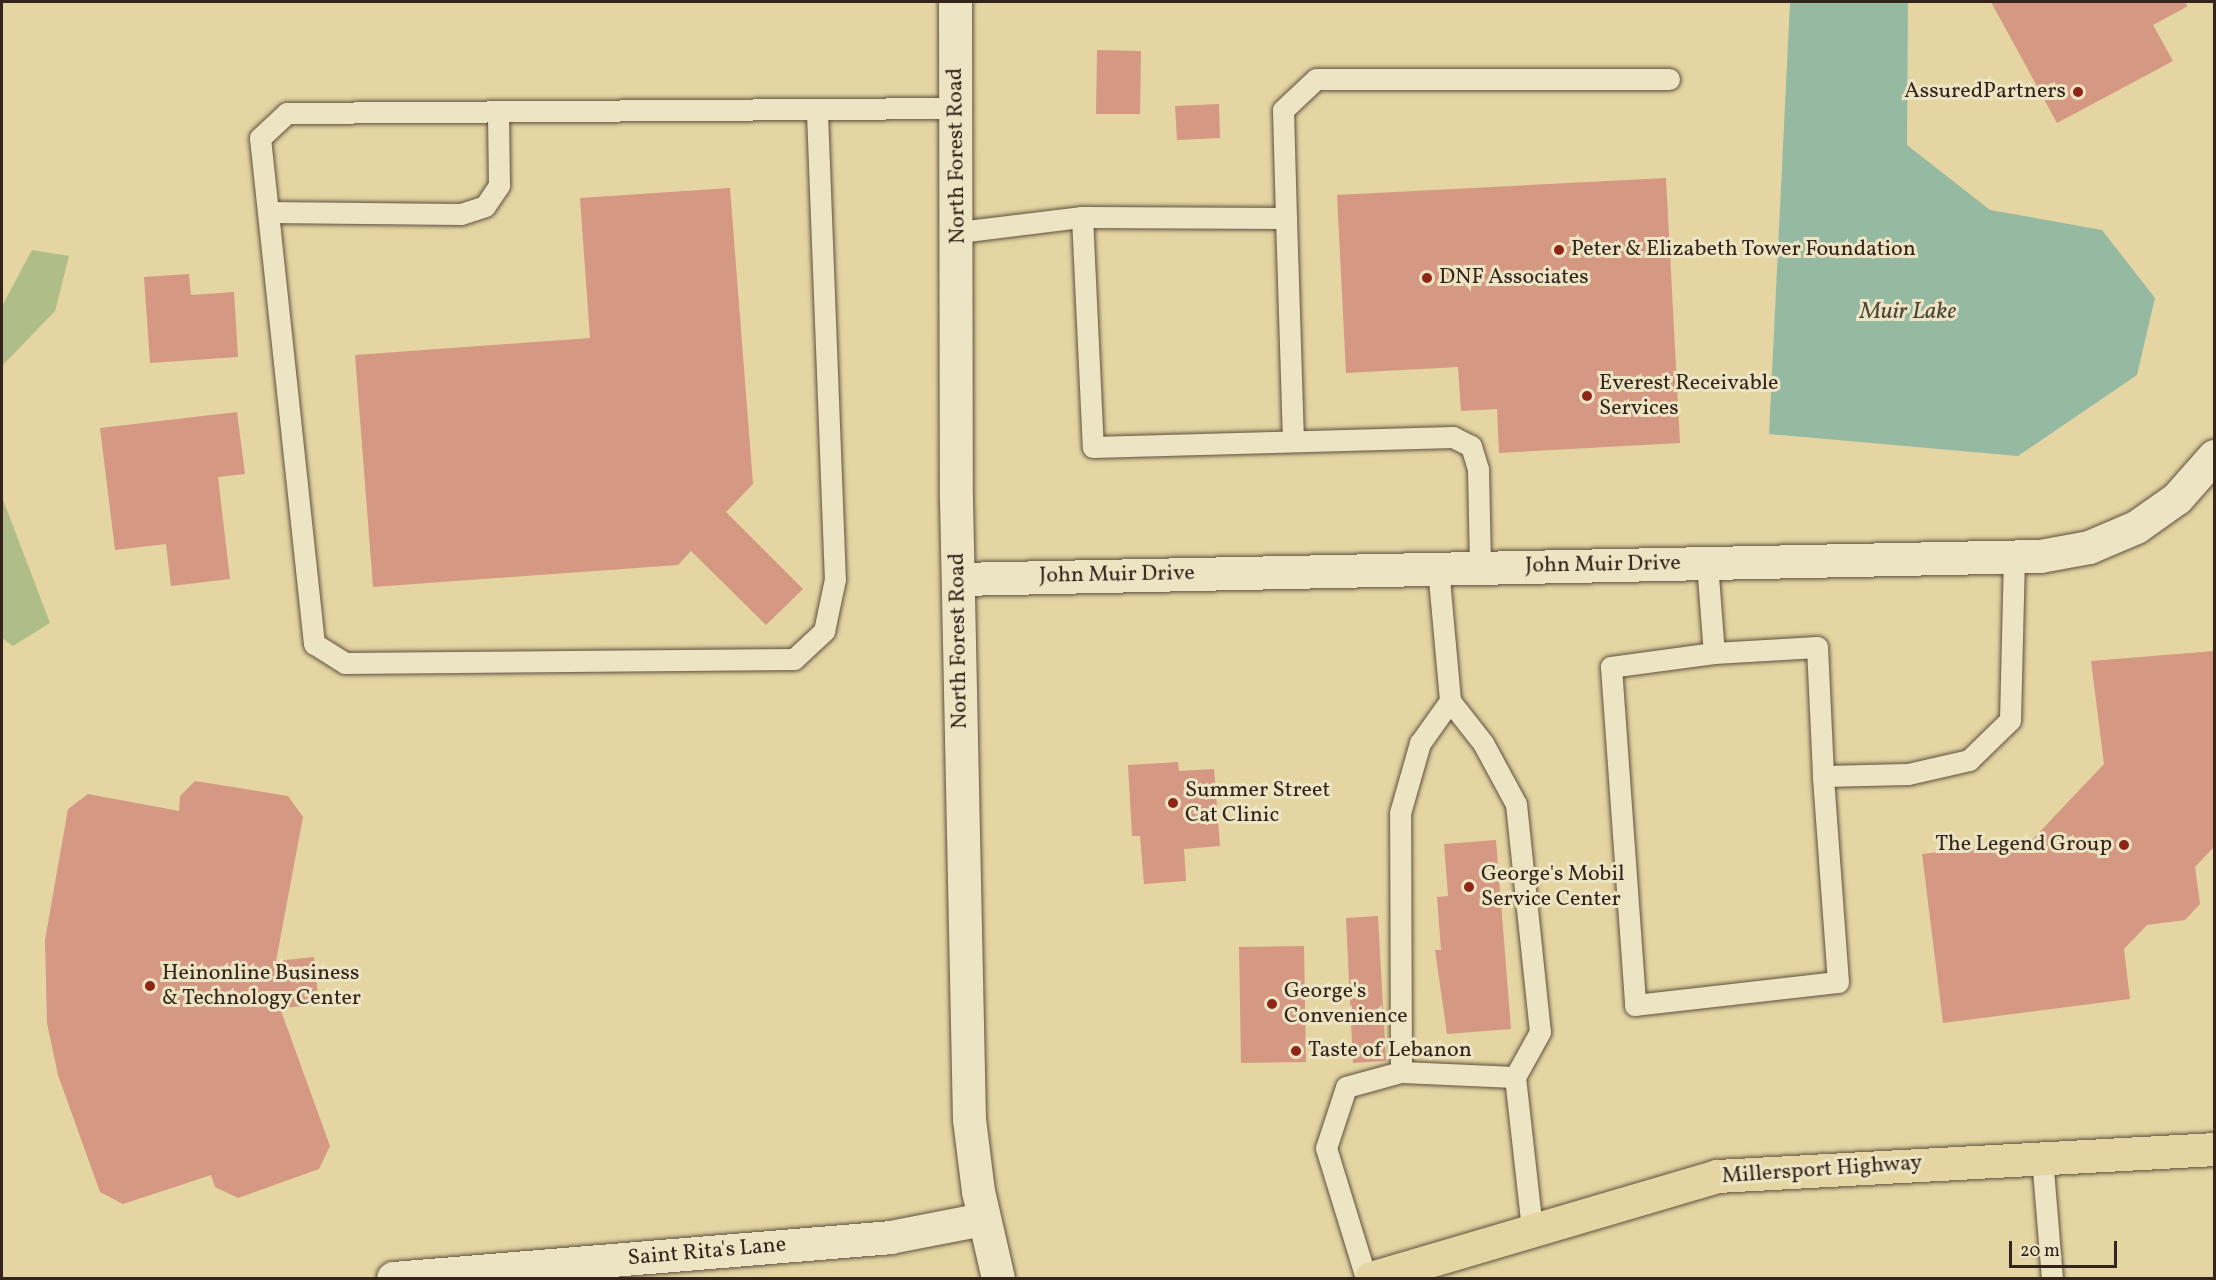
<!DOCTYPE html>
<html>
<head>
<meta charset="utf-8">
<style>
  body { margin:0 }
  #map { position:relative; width:2216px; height:1280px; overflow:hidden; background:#e4d5a3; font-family:Vollkorn,serif }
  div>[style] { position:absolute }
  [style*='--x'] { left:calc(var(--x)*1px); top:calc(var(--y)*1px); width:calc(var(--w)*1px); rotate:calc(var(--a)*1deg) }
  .green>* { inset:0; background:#afbe89 }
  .water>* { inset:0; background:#96b9a2 }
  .building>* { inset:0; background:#d59882 }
  .roads { filter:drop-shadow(0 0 2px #60503e) drop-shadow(0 0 2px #60503e) }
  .lane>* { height:21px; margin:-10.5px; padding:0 10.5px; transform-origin:10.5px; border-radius:10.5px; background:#ede4c3 }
  .street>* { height:33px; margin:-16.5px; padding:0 16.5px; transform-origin:16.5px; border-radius:16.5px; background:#ede4c3 }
  .secondary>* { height:33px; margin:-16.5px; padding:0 16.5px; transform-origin:16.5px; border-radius:16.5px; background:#ede4c3 }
  .primary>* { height:33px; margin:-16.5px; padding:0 16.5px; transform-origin:16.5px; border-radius:16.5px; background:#e4d5a3 }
  .dots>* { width:16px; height:16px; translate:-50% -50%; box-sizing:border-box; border:3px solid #ede4c3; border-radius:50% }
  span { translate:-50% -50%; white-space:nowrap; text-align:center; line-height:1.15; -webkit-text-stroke:6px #ede4c3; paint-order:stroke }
  .poi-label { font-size:22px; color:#34241c }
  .right { translate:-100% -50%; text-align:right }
  .left { translate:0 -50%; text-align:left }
  .street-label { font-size:22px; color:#34241c }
  .water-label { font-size:24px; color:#4c493e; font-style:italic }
  .frame { position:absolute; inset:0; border:3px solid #34241c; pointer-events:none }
  .scale { position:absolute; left:2009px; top:1241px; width:108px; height:27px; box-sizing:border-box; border:3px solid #34241c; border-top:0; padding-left:8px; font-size:18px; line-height:21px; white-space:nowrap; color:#34241c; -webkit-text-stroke:4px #ede4c3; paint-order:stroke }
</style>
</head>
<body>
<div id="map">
  <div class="green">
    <div style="clip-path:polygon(32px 250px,69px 256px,55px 311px,2px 366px,2px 306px)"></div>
    <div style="clip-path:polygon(2px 497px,50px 623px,13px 646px,2px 638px)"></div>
  </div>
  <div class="water">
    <div style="clip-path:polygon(1790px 2px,1908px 2px,1907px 145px,1990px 210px,2102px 230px,2155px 298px,2137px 375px,2018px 456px,1769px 434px)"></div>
  </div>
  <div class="building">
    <div style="clip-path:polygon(1991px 2px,2185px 2px,2188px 6px,2153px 25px,2173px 61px,2057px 123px)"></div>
    <div style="clip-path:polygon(1097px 50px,1141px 51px,1140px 114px,1096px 114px)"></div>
    <div style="clip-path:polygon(1219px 104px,1220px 138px,1177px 140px,1175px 106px)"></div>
    <div style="clip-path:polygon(1666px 178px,1680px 443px,1499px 453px,1497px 409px,1461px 411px,1458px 367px,1346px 373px,1337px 195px)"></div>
    <div style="clip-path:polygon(730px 188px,753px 484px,726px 512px,803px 589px,766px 625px,691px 551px,678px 565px,373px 587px,355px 355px,590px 338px,580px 198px)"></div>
    <div style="clip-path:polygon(189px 274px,191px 295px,234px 292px,238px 357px,150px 363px,144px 277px)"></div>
    <div style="clip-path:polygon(237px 412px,245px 474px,218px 477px,230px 579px,171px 586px,166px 544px,115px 550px,100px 428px)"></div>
    <div style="clip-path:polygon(2214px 651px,2214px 847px,2195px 867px,2200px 904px,2185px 920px,2147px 925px,2124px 949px,2130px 999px,1943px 1023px,1922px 854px,2031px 841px,2104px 764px,2091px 661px)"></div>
    <div style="clip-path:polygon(1178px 762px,1179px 771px,1214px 769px,1220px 846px,1184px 849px,1186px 881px,1144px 884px,1140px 836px,1132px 836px,1128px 765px)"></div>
    <div style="clip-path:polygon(195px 781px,288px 796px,303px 817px,276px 961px,314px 957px,319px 1005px,280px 1008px,330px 1146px,319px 1169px,238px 1198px,215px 1187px,211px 1175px,123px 1204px,100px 1192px,58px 1075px,47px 1023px,45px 940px,68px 809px,88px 794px,179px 811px,180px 796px)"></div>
    <div style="clip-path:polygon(1496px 840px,1511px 1029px,1447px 1034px,1435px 950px,1441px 950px,1437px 897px,1448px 896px,1444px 844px)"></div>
    <div style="clip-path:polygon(1378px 916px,1386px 1061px,1353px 1063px,1346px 918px)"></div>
    <div style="clip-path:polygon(1304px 946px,1306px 1062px,1241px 1063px,1239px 947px)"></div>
  </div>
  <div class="roads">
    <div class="lane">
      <div style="--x:817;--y:113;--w:466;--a:87.8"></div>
      <div style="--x:835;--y:579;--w:53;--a:101.9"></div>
      <div style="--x:824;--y:631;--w:41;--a:137"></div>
      <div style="--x:794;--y:659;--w:449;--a:179.5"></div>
      <div style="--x:345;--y:663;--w:36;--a:-148"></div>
      <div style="--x:314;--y:644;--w:509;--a:-96.09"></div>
      <div style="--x:260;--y:138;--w:37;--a:-43"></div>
      <div style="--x:287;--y:113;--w:670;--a:-0.43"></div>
      <div style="--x:268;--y:212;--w:193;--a:0.6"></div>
      <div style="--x:461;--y:214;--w:25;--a:-18"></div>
      <div style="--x:485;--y:206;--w:25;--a:-56"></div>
      <div style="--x:499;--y:185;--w:72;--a:-90.8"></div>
      <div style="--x:1082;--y:217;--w:204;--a:0.3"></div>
      <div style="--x:1286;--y:218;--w:223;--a:88.2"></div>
      <div style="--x:1286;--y:218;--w:108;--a:-91.6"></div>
      <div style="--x:1283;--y:110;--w:45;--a:-43.2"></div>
      <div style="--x:1316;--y:79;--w:353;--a:0"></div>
      <div style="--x:959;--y:232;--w:124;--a:-7"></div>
      <div style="--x:1082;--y:217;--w:230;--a:87.3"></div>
      <div style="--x:1093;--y:447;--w:360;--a:-1.6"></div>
      <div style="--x:1453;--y:437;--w:20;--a:27"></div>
      <div style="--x:1471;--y:446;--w:24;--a:73"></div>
      <div style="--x:1478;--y:469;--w:98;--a:88.8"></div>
      <div style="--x:1707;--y:563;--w:90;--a:85.6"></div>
      <div style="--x:1714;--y:653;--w:104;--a:172.3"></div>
      <div style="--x:1611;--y:667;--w:339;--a:85.9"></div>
      <div style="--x:1635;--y:1005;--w:204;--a:-6.5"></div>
      <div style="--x:1838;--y:982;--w:207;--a:-94.2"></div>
      <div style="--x:1823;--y:776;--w:85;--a:-1.3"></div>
      <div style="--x:1908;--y:774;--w:63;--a:-12.9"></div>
      <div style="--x:1969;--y:760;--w:57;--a:-44.3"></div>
      <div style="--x:2010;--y:720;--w:163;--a:-88.6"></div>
      <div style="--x:1438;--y:568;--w:134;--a:84.8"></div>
      <div style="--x:1450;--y:701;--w:53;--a:51.8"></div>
      <div style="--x:1483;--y:743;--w:69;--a:61.6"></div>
      <div style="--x:1516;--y:804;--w:229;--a:84"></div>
      <div style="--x:1540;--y:1032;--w:51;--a:119.1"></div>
      <div style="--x:1515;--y:1077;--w:153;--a:83.6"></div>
      <div style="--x:1714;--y:653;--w:103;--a:-3.3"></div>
      <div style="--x:1817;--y:647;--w:129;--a:87.3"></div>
      <div style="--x:1401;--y:1072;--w:259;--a:-90.2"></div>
      <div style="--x:1400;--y:813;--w:73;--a:-74.1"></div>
      <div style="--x:1420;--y:743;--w:52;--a:-54.5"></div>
      <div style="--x:2042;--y:1157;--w:121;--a:85.3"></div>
      <div style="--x:1366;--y:1278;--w:136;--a:-107.1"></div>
      <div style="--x:1326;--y:1148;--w:64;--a:-71.8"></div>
      <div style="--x:1346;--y:1087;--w:57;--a:-15.3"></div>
      <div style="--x:1401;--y:1072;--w:114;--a:2.5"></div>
    </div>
    <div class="street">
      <div style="--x:958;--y:579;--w:1082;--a:-1.22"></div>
      <div style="--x:2040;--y:556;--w:50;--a:-10.4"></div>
      <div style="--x:2089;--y:547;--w:51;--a:-23.1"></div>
      <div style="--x:2136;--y:527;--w:50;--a:-35.3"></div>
      <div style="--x:2177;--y:498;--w:56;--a:-48.6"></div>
      <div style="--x:393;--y:1278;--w:499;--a:-4.7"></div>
      <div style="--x:890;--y:1237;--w:95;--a:-11"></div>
    </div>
    <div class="secondary">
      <div style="--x:955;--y:2;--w:497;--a:89.9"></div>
      <div style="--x:956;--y:499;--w:620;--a:88.8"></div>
      <div style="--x:969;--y:1119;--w:73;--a:82.9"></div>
      <div style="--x:978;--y:1191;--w:89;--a:77.1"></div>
    </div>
    <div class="primary">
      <div style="--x:1371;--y:1278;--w:361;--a:-16.4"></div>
      <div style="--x:1717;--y:1176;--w:498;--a:-3.1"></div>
    </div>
  </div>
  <div class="dots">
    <div style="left:2078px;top:92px;background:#8f2418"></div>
    <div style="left:1559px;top:250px;background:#8f2418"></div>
    <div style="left:1427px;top:278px;background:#8f2418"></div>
    <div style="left:1587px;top:396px;background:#8f2418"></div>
    <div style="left:1173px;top:803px;background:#8f2418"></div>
    <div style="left:2124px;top:845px;background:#8f2418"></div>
    <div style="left:1469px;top:887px;background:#8f2418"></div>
    <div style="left:150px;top:986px;background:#8f2418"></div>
    <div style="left:1272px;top:1004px;background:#8f2418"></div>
    <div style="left:1296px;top:1051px;background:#8f2418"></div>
  </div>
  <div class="poi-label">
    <span class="right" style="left:2066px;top:92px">AssuredPartners</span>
    <span class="left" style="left:1571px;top:250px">Peter &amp; Elizabeth Tower Foundation</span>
    <span class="left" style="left:1439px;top:278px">DNF Associates</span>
    <span class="left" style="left:1599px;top:396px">Everest Receivable<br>Services</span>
    <span class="left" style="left:1185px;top:803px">Summer Street<br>Cat Clinic</span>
    <span class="right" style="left:2112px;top:845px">The Legend Group</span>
    <span class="left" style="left:1481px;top:887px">George's Mobil<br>Service Center</span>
    <span class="left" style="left:162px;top:986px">Heinonline Business<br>&amp; Technology Center</span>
    <span class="left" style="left:1284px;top:1004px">George's<br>Convenience</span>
    <span class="left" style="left:1308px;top:1051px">Taste of Lebanon</span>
  </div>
  <div class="street-label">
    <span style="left:957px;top:156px;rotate:-91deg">North Forest Road</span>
    <span style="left:1603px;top:565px;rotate:-1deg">John Muir Drive</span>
    <span style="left:1117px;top:575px;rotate:-1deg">John Muir Drive</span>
    <span style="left:959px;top:641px;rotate:-91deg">North Forest Road</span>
    <span style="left:1822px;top:1170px;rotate:-4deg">Millersport Highway</span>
    <span style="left:707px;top:1252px;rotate:-5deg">Saint Rita's Lane</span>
  </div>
  <div class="water-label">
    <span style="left:1908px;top:313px">Muir Lake</span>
  </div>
  <div class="frame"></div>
  <div class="scale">20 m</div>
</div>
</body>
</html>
